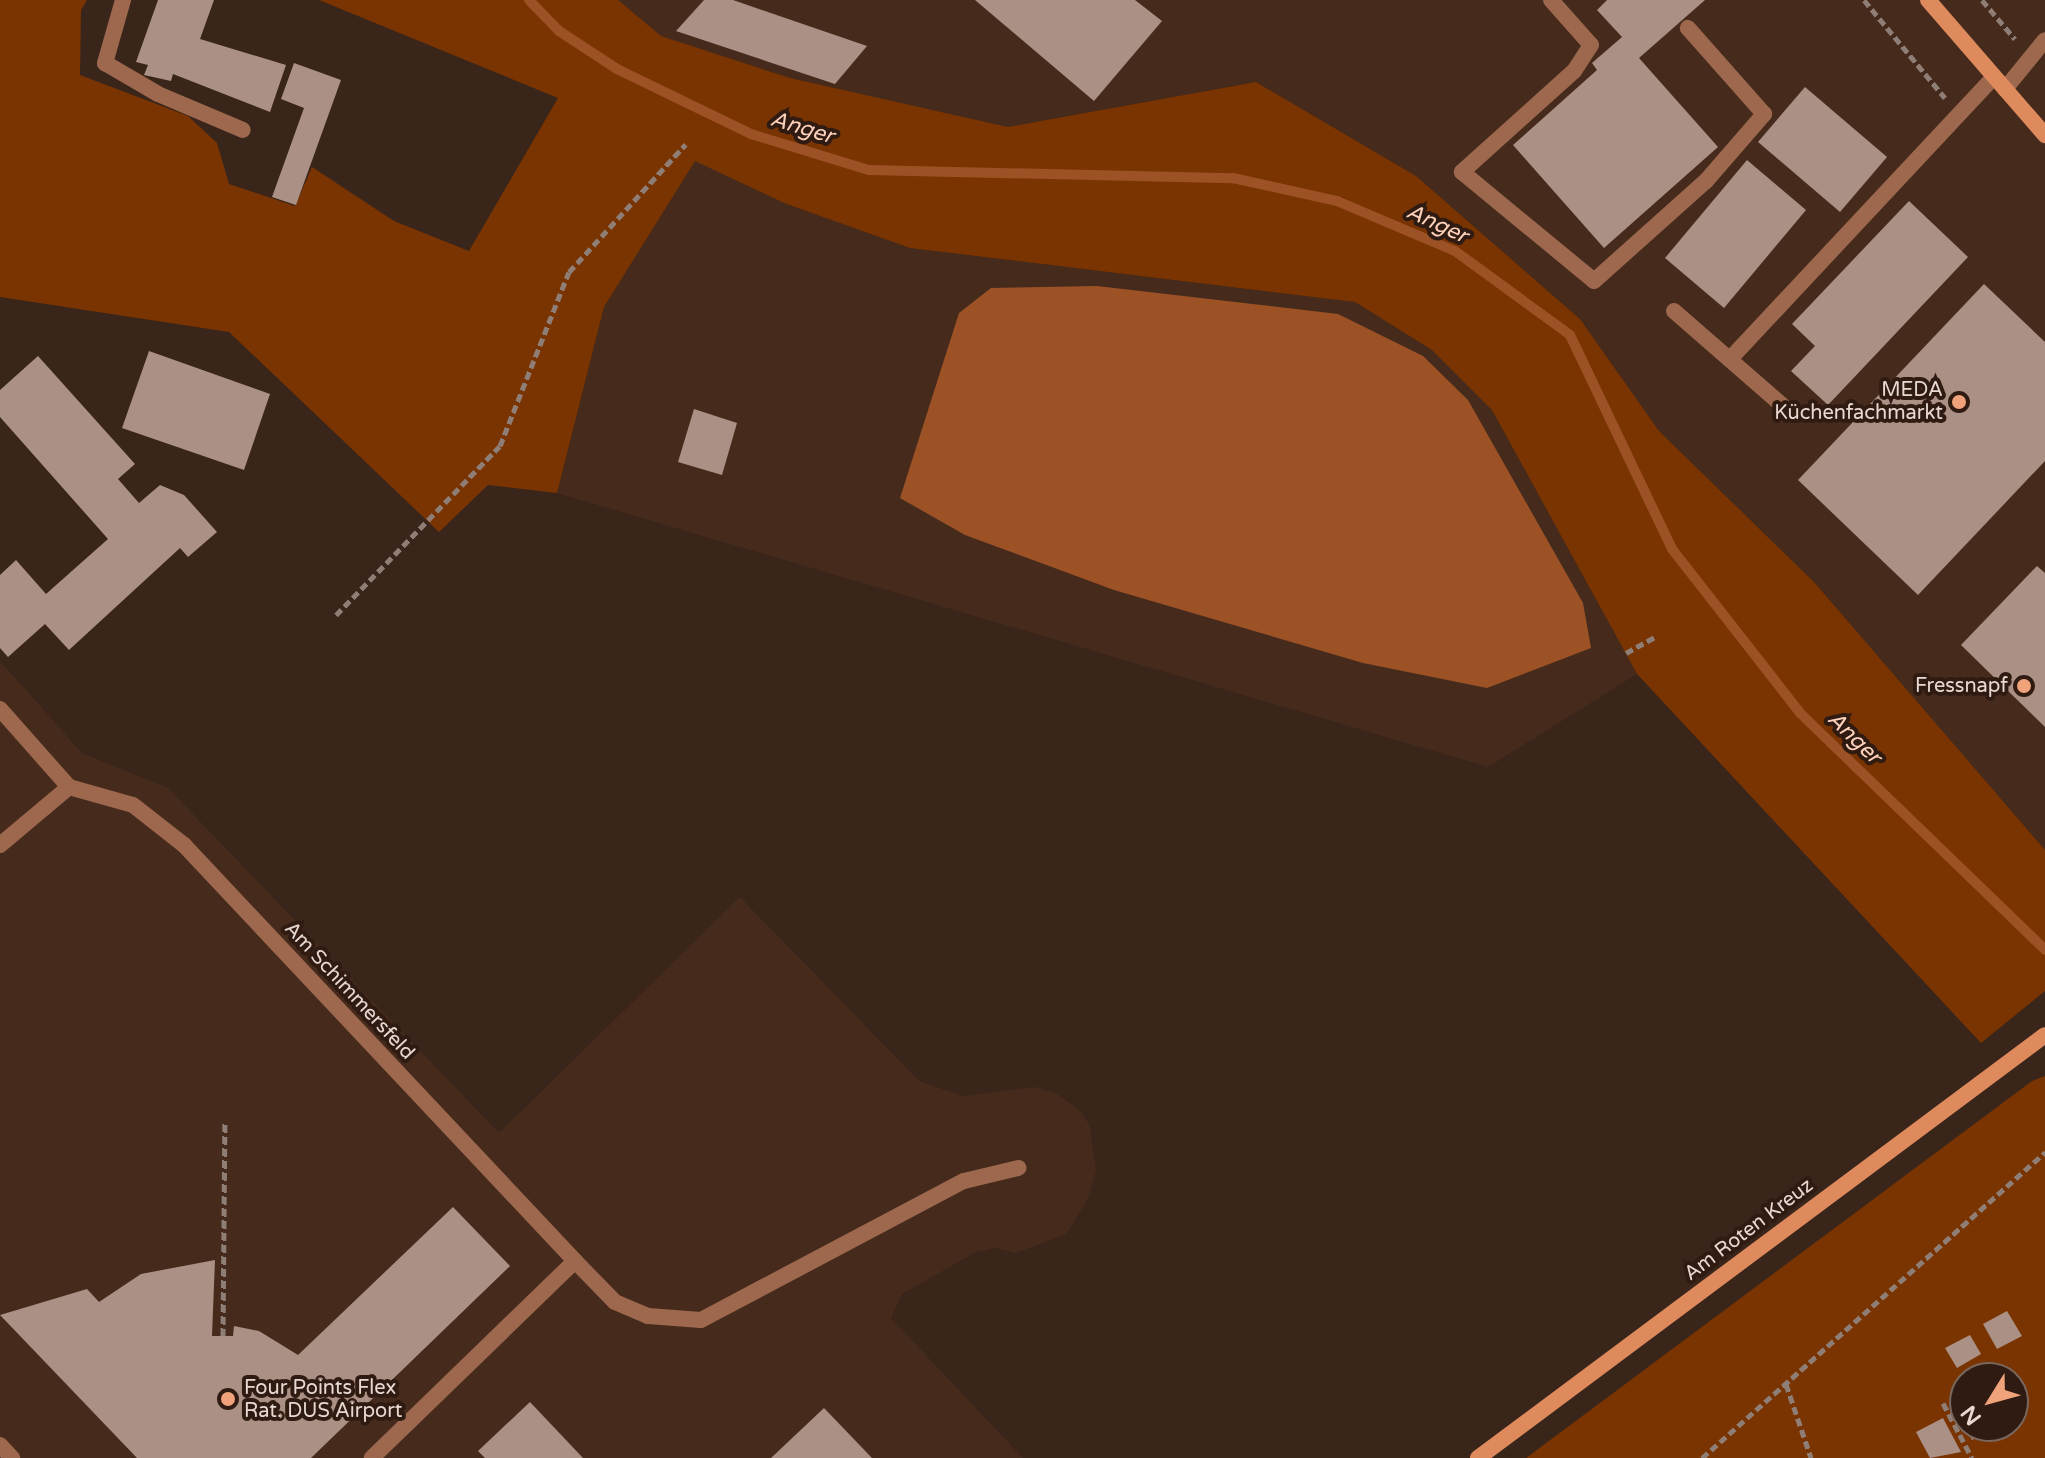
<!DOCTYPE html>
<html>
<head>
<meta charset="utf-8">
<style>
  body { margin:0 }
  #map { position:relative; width:2045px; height:1458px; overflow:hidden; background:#39251a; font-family:"Varela Round",sans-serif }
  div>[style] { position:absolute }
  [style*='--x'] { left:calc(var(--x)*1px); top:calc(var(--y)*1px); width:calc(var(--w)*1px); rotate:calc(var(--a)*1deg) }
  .built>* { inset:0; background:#462b1d }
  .green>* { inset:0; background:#7a3401 }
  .water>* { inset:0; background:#9d5226 }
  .stream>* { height:10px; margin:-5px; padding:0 5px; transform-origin:5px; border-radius:5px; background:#9d5226 }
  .building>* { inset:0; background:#ab9185 }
  .path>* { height:5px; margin-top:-2.5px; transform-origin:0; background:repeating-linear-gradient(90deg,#8f7e75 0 8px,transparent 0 12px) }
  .lane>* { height:16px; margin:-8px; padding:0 8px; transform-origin:8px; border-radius:8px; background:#9d684d }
  .street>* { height:16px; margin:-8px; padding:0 8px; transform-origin:8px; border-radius:8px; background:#9d684d }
  .secondary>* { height:16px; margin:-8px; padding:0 8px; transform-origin:8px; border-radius:8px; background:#de8a5d }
  .dots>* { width:22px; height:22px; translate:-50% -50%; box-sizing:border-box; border:4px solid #2f1b11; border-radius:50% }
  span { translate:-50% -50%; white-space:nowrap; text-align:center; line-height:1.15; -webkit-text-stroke:8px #2f1b11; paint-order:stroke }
  .poi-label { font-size:20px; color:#e7d9d2 }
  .right { translate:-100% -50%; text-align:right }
  .left { translate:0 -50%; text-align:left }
  .street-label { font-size:20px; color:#e7d9d2 }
  .water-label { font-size:22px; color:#fdd1bb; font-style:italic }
  .north { position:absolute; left:1949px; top:1362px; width:80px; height:80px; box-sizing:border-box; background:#2f1b11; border:2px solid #79675e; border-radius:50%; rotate:233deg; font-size:22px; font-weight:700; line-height:32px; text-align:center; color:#e7d9d2 }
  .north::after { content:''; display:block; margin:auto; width:28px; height:36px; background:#f0a27a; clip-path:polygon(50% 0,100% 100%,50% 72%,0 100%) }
</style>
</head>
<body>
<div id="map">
  <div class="built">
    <div style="clip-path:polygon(618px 0,2045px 0,2045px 850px,1814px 582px,1659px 431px,1580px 319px,1416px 176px,1256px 82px,1008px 127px,790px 78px,661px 36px)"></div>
    <div style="clip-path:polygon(695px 160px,784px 203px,910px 248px,1355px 302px,1432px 350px,1492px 410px,1637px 674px,1488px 767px,557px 493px,604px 307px)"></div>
    <div style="clip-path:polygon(0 661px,82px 753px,168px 788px,499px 1133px,740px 897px,919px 1081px,963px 1096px,1035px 1087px,1057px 1094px,1080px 1111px,1089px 1124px,1096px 1170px,1088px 1199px,1066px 1234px,1016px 1253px,995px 1248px,976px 1252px,902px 1294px,891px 1318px,1023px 1458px,0 1458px)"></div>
  </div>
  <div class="green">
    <div style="clip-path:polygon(0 0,87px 0,81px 10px,80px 75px,188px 116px,217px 143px,229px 184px,295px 206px,312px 167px,394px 221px,469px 251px,558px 98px,319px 0,618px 0,661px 36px,790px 78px,1008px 127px,1256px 82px,1416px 176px,1580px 319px,1659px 431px,1814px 582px,2045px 850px,2045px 991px,1981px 1043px,1637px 674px,1492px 410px,1432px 350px,1355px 302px,910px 248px,784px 203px,695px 161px,604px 307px,557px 493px,488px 485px,439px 532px,229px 332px,0 297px)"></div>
    <div style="clip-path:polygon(evenodd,2045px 1076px,2045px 1458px,1526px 1458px,2032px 1081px,2045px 1076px,1965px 1378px,2013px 1378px,2013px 1426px,1965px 1426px,1965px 1378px)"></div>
  </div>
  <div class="water">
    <div style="clip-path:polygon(1097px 286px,1338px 314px,1423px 356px,1468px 400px,1583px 603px,1591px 648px,1487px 688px,1363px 663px,1114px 590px,965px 535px,900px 498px,959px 313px,991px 288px)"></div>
  </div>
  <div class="stream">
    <div style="--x:529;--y:0;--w:43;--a:45.9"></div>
    <div style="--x:559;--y:31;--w:69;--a:33.2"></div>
    <div style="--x:617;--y:69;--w:149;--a:25.9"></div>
    <div style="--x:751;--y:134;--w:123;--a:17"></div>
    <div style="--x:869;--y:170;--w:364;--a:1.3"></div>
    <div style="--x:1233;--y:178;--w:107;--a:12.5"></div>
    <div style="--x:1337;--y:201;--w:128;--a:23"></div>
    <div style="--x:1455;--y:251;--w:142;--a:36.1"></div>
    <div style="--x:1570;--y:335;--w:237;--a:64.5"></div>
    <div style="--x:1672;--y:549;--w:208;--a:52"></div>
    <div style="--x:1800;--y:713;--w:341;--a:44"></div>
  </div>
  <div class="building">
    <div style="clip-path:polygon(158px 0,214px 0,200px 39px,286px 65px,270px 112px,173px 74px,171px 81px,144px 75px,148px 65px,136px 62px)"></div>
    <div style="clip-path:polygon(704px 0,733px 0,867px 46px,835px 84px,676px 31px)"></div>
    <div style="clip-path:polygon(975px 0,1135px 0,1162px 21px,1094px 101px)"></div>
    <div style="clip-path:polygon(1607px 0,1705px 0,1639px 58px,1718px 147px,1604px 248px,1513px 145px,1597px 70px,1592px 63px,1622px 37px,1597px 10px)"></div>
    <div style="clip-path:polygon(294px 63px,341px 80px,296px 205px,272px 197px,304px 108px,281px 99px)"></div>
    <div style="clip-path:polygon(1805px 87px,1887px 157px,1840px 212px,1758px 142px)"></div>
    <div style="clip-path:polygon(1747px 160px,1806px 210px,1724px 308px,1665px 258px)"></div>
    <div style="clip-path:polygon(1909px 201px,1968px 257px,1828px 405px,1791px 371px,1815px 346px,1792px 324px)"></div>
    <div style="clip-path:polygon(1984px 284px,2045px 342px,2045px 461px,1918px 595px,1798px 480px)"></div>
    <div style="clip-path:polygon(149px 351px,270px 394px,244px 470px,122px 428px)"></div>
    <div style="clip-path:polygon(38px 356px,135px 464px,118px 479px,139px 503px,160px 485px,184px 495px,217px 532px,188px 557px,180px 548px,69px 650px,45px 624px,8px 657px,0 648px,0 575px,16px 560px,46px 594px,108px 539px,0 417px,0 390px)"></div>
    <div style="clip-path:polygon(694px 409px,737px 423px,722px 475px,678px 462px)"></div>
    <div style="clip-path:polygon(2037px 566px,2045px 573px,2045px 727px,1961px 645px)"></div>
    <div style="clip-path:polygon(453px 1207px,510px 1266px,311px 1458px,137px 1458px,0 1315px,87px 1289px,99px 1302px,141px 1274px,215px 1260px,212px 1336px,233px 1336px,234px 1326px,259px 1331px,298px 1355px)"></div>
    <div style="clip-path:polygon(2007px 1311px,2022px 1336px,1997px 1349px,1983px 1324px)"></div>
    <div style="clip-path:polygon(1970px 1335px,1981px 1354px,1957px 1368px,1945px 1348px)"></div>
    <div style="clip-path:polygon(530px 1402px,583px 1458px,485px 1458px,478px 1451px)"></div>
    <div style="clip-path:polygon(824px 1408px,872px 1458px,771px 1458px)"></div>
    <div style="clip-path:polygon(1965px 1410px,1965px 1426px,1997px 1426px,1972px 1440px,1958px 1414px)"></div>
    <div style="clip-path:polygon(1943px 1418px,1961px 1452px,1930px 1458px,1916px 1432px)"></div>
  </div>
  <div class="path">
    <div style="--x:1864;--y:0;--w:127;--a:50.4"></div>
    <div style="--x:1982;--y:0;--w:51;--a:49.8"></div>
    <div style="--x:336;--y:615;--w:235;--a:-45.9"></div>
    <div style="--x:500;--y:446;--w:187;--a:-68.4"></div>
    <div style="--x:569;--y:272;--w:173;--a:-47.6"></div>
    <div style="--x:1626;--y:653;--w:33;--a:-29"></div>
    <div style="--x:223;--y:1336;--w:214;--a:-89.5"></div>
    <div style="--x:1786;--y:1384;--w:78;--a:71.3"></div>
    <div style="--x:1943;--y:1403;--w:62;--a:62.2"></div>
    <div style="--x:1702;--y:1458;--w:460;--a:-41.7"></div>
  </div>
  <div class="lane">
    <div style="--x:123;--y:0;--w:66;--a:105.9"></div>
    <div style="--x:105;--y:63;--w:61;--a:30.3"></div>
    <div style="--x:158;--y:94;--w:92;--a:23"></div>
    <div style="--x:1551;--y:0;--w:60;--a:48.4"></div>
    <div style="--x:1591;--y:45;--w:31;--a:123"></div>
    <div style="--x:1574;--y:71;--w:151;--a:138"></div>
    <div style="--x:1462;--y:172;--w:171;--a:39.5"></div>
    <div style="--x:1594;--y:281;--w:150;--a:-41.8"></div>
    <div style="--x:1706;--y:181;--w:89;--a:-49.1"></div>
    <div style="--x:1764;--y:114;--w:115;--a:-131.5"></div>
    <div style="--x:1674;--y:311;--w:145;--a:41.1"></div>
    <div style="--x:1730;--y:359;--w:386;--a:-46.9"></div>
  </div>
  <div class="street">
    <div style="--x:2005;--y:89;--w:63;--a:-50.8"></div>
    <div style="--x:0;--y:709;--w:104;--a:48.5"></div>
    <div style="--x:69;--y:787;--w:66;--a:15.7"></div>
    <div style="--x:133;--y:805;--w:65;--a:38.1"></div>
    <div style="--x:184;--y:845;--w:571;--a:46.77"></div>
    <div style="--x:575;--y:1261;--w:283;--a:135.9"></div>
    <div style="--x:0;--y:845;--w:90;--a:-40"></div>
    <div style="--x:575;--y:1261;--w:57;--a:45.7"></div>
    <div style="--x:615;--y:1302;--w:36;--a:23"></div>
    <div style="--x:648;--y:1316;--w:53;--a:4.3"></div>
    <div style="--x:701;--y:1320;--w:297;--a:-27.9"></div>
    <div style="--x:964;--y:1181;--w:56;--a:-13.5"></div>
    <div style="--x:0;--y:1445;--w:18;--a:47"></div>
  </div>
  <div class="secondary">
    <div style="--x:1928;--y:0;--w:179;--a:49.1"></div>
    <div style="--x:1478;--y:1458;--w:707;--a:-36.72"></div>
  </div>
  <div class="dots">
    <div style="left:1959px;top:402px;background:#f0a27a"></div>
    <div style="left:2024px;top:686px;background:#f0a27a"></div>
    <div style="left:228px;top:1399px;background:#f0a27a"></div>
  </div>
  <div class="poi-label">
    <span class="right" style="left:1943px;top:402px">MEDA<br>Küchenfachmarkt</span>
    <span class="right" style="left:2008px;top:686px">Fressnapf</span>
    <span class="left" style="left:244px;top:1400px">Four Points Flex<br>Rat. DUS Airport</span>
  </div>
  <div class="street-label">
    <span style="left:349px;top:991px;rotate:47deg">Am Schimmersfeld</span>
    <span style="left:1749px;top:1230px;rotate:-37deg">Am Roten Kreuz</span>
  </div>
  <div class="water-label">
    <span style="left:802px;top:128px;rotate:17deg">Anger</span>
    <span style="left:1437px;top:224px;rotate:25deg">Anger</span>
    <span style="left:1854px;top:738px;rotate:44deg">Anger</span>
  </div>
  <div class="north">N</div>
</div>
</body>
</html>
